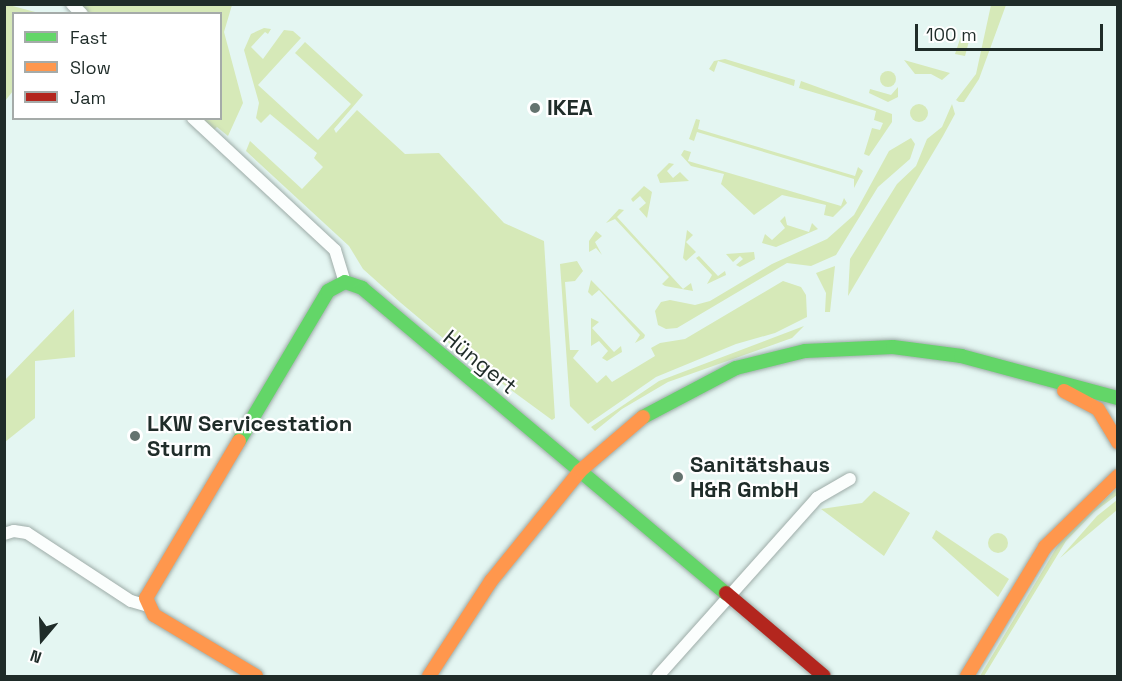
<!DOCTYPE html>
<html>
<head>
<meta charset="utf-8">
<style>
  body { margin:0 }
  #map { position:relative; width:1122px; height:681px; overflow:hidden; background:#e4f6f2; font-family:"Space Grotesk",sans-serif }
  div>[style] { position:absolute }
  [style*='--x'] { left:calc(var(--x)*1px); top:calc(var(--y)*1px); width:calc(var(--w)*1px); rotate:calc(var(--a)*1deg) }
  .green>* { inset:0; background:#d6e9b8 }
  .round { border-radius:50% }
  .roads { filter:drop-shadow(0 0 2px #9eaca8) drop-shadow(0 0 2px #9eaca8) }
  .street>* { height:12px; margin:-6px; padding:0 6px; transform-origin:6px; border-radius:6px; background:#fbfefd }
  .fast>* { height:14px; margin:-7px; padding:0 7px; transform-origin:7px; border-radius:7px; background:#63d668 }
  .slow>* { height:14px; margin:-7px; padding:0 7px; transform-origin:7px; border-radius:7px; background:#ff974d }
  .jam>* { height:14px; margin:-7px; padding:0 7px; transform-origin:7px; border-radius:7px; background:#b3261e }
  .dots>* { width:16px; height:16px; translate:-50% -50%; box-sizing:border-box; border:3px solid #fff; border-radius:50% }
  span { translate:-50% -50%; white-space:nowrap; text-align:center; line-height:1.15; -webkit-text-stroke:4.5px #fff; paint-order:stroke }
  .poi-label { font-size:22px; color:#1f2c29; font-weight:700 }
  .left { translate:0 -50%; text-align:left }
  .street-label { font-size:22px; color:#1f2c29 }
  .frame { position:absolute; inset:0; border:6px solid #1f2c29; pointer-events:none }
  .legend { position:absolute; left:12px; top:12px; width:210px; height:108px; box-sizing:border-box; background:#fff; border:2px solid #a5aba9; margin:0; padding:8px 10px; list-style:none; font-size:18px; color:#1f2c29 }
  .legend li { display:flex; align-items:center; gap:12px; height:30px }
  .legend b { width:30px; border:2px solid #a5aba9 }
  .north { position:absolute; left:12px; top:609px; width:60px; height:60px; -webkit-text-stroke:4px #fff; paint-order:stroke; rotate:199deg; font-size:16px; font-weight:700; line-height:24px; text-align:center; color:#1f2c29 }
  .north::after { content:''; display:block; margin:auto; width:21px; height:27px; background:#1f2c29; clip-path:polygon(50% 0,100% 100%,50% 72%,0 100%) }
  .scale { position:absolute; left:915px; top:24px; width:188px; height:27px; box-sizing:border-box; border:3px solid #1f2c29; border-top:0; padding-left:8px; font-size:18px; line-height:21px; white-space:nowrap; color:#1f2c29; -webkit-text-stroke:4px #fff; paint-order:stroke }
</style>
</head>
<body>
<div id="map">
  <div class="green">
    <div style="clip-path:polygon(5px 4px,39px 13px,14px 14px,13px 91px,5px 101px)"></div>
    <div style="clip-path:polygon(80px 5px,232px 5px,224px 32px,243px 103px,228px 136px,217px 127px,213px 131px,200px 119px,220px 118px,220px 14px,89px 13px)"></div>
    <div style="clip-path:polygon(991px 5px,1006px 5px,979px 79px,964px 102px,959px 102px,956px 100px,976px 74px)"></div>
    <div style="clip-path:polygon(264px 28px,271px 29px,268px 34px,265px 32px,251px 47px,263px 59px,284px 30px,293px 31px,301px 38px,258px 85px,318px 140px,351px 104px,295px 53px,305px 42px,363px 95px,334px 129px,336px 133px,357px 110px,405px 154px,439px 153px,504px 223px,544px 241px,555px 418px,552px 420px,463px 355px,401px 303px,363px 269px,349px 246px,246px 151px,250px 141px,302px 189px,323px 167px,314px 158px,317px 153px,270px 114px,261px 123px,256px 118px,259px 103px,244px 50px,251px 34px)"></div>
    <div style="clip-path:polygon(961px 36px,969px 41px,965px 56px,955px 54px)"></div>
    <div style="clip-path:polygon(725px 59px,795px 80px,794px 86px,718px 61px,714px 72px,709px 69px,714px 61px)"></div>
    <div style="clip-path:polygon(904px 60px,950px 73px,942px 80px,931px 74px,915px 74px)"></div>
    <div class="round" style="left:880px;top:71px;width:16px;height:16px"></div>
    <div style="clip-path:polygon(801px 81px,892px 114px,892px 122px,869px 156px,864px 154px,872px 128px,880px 130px,883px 123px,874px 120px,876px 111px,799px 88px)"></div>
    <div style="clip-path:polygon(898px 87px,898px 97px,888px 102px,869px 93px,870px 89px,891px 95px)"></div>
    <div style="clip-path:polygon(952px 104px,955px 114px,943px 136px,848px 296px,850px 259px,897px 184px,916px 166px,927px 139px,942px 127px)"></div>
    <div class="round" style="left:910px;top:104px;width:18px;height:18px"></div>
    <div style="clip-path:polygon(696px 119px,700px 120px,698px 129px,855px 176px,858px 167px,863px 171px,854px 188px,854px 179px,697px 132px,694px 141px,689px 139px)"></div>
    <div style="clip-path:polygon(911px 138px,915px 144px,910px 159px,878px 187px,836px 255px,811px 266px,787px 263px,677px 328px,666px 329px,658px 325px,655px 311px,661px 302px,670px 300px,695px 305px,710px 301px,772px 264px,827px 239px,854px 215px,889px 151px)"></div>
    <div style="clip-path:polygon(684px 150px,691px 152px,688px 161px,841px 206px,844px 198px,847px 203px,833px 217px,824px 215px,826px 205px,782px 195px,754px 215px,721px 184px,724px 174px,691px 166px,681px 155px)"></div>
    <div style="clip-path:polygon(669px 163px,674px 164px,667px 171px,673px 178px,680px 172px,689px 181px,660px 183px,657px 175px)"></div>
    <div style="clip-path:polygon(644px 186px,652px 192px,647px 218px,639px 209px,646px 203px,640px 196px,633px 202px,631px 199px)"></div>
    <div style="clip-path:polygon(619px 209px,624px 210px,617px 217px,683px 289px,691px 283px,693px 291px,665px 286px,662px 284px,669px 277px,615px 219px,606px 223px)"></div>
    <div style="clip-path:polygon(785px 216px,787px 225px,809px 232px,812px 223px,818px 229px,776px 247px,762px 243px,765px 234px,772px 240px,785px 228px,780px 221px)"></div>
    <div style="clip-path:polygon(687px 230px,693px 235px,686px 242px,696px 252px,686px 261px,683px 258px)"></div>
    <div style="clip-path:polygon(596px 231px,602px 236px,595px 242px,602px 255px,596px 248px,589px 252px,589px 241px)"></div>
    <div style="clip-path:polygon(754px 252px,755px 259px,740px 267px,736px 265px,743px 259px,740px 256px,733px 262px,726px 254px)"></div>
    <div style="clip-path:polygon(699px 256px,718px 276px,725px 271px,726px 275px,707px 284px,712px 275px,696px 258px)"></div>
    <div style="clip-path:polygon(577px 261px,583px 271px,575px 281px,565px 282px,570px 350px,579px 350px,573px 358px,597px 383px,606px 375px,612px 382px,655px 356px,651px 348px,660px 343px,685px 339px,783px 281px,801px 287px,806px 295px,807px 317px,775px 333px,736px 344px,656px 377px,588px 424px,570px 406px,560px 264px)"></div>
    <div style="clip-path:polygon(835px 266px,830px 312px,825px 312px,826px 293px,816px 273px)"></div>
    <div style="clip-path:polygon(591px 280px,645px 335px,644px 338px,635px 343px,640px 335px,599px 290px,592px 296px,588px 292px)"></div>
    <div style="clip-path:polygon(74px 309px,75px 357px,35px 361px,35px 418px,5px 442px,5px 380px)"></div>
    <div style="clip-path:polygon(591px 318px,599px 322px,592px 328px,614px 352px,621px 346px,622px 352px,607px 361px,602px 358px,608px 351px,599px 341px,591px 346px)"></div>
    <div style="clip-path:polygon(804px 326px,792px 338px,668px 382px,622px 409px,595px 431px,591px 427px,659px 381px)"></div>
    <div style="clip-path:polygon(1117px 488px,1117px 495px,1094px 512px,1066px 541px,984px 676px,980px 676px,1061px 540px)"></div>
    <div style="clip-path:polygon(874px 491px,910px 513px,884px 556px,821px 509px,862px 503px)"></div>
    <div style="clip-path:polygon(1117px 500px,1117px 510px,1060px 558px,1097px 516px)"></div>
    <div style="clip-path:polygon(936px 530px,1009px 579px,998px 597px,932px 538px)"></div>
    <div class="round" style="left:988px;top:533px;width:20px;height:20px"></div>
  </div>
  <div class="roads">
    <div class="street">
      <div style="--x:72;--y:4;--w:14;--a:45"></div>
      <div style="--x:193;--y:118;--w:194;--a:42.9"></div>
      <div style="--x:335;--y:250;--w:34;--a:73"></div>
      <div style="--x:4;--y:534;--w:10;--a:-17"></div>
      <div style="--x:14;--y:531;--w:13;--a:9"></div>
      <div style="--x:27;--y:533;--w:124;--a:33.2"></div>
      <div style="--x:131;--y:601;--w:18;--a:16"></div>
      <div style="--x:658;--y:676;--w:239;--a:-48.2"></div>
      <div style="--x:817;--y:498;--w:38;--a:-30"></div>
    </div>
    <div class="fast">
      <div style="--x:643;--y:417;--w:105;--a:-27.8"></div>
      <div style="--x:736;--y:368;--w:71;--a:-13.8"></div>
      <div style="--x:805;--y:351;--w:88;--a:-2.6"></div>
      <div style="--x:893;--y:347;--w:69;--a:7.5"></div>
      <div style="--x:961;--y:356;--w:163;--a:15"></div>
      <div style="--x:239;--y:441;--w:174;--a:-59.3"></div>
      <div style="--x:328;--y:291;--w:19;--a:-28"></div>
      <div style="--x:345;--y:282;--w:18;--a:19"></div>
      <div style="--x:362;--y:288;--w:475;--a:40"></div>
    </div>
    <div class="slow">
      <div style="--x:1064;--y:391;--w:38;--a:28"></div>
      <div style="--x:1098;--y:409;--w:39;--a:59"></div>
      <div style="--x:239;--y:441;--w:182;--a:120.6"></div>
      <div style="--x:146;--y:598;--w:19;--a:65"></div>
      <div style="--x:154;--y:615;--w:119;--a:30.9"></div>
      <div style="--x:429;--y:676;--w:113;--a:-56.9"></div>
      <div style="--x:491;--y:581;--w:141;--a:-51"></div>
      <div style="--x:580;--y:471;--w:83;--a:-40.6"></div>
      <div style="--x:967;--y:676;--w:151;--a:-58.8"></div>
      <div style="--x:1045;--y:547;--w:102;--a:-44.2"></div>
    </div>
    <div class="jam">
      <div style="--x:726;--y:593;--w:128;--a:40.3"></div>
    </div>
  </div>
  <div class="dots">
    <div style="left:535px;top:108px;background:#64736f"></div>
    <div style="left:135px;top:436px;background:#64736f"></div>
    <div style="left:678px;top:477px;background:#64736f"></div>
  </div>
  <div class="poi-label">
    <span class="left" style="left:547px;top:108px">IKEA</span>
    <span class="left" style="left:147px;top:436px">LKW Servicestation<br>Sturm</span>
    <span class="left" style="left:690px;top:477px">Sanitätshaus<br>H&amp;R GmbH</span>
  </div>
  <div class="street-label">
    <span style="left:480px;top:362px;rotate:39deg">Hüngert</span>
  </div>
  <div class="frame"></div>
  <ul class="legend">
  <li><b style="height:8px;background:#63d668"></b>Fast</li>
  <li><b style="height:8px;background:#ff974d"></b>Slow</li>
  <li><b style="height:8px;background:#b3261e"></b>Jam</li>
  </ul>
  <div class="north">N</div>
  <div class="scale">100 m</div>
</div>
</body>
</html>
